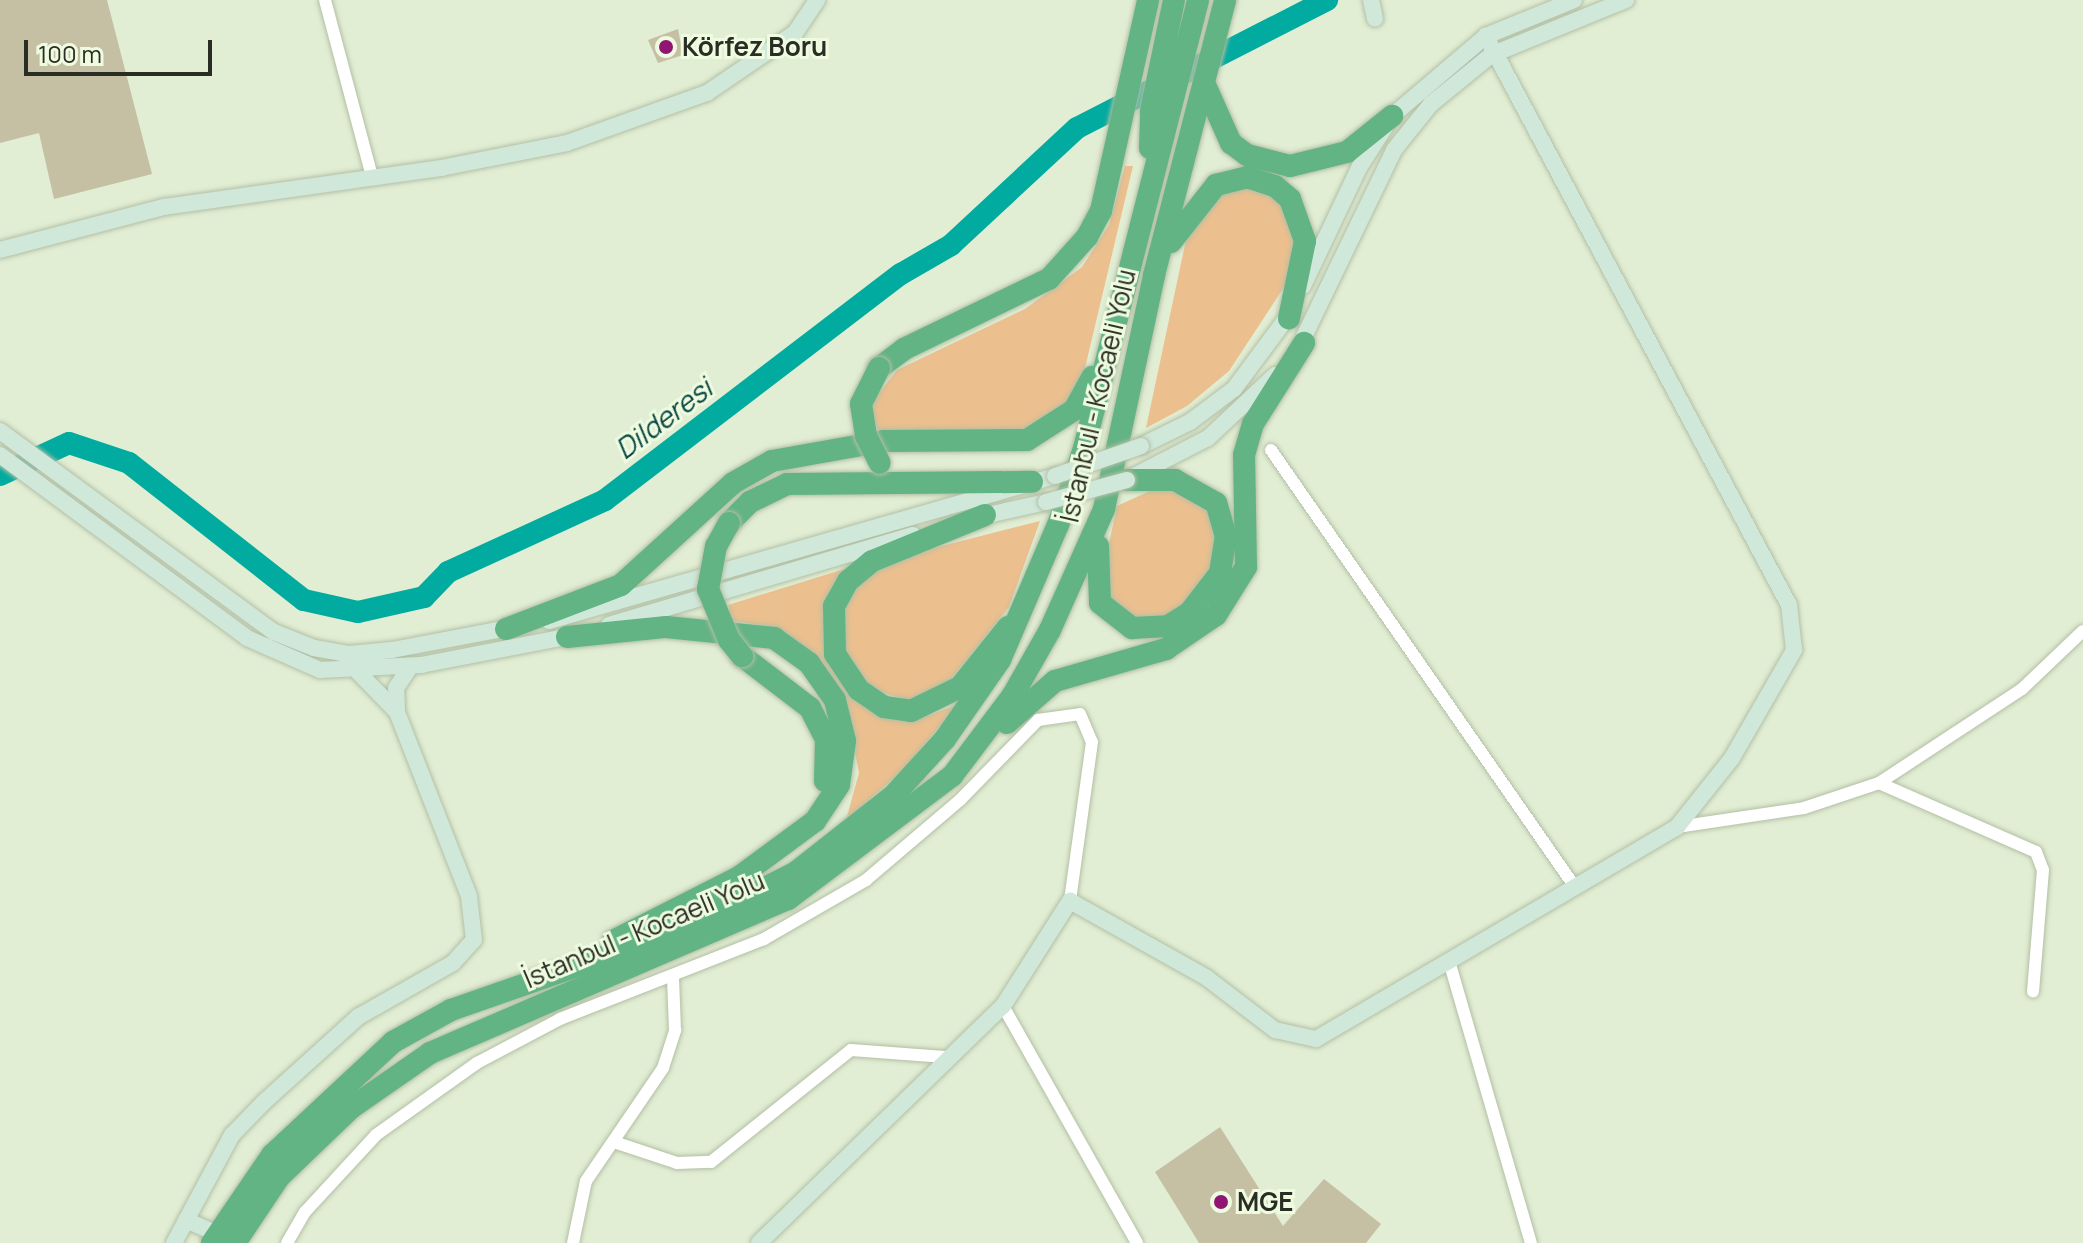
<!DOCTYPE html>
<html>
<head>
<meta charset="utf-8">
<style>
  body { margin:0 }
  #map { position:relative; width:2083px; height:1243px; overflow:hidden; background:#e1eed3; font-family:Manrope,sans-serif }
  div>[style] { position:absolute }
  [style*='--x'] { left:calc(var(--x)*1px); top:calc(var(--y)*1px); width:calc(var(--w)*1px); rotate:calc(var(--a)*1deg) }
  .green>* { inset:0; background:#ecbf8e }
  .river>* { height:22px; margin:-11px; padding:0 11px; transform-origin:11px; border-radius:11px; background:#02ab9f }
  .building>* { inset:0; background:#c5c0a4 }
  .roads { filter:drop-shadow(0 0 2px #b3bfa5) drop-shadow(0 0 2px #b3bfa5) }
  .street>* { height:12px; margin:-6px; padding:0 6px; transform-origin:6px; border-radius:6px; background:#fff }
  .secondary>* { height:16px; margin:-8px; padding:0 8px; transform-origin:8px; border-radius:8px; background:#d0e8da }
  .highway>* { height:22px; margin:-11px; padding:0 11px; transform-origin:11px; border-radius:11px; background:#62b484 }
  .bridges { filter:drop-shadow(0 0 2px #b3bfa5) drop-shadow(0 0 2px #b3bfa5) }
  .secondary-bridge>* { height:16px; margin:-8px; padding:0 8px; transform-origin:8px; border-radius:8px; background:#d0e8da }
  .highway-bridge>* { height:22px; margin:-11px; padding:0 11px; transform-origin:11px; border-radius:11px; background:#62b484 }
  .dots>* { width:22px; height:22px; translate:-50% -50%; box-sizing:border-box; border:4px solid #eefbe0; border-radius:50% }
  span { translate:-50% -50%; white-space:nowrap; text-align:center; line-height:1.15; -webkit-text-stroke:6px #eefbe0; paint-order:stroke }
  .poi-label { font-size:26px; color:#292d23; font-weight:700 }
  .left { translate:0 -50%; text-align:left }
  .street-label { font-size:26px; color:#292d23 }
  .water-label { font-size:28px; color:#0b4742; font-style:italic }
  .scale { position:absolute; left:24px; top:40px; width:188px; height:36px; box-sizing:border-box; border:4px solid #292d23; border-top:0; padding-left:10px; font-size:24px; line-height:28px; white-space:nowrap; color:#292d23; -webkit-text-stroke:6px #eefbe0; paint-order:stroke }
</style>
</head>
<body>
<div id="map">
  <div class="green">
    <div style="clip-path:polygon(1125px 166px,1133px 166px,1085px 368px,1071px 401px,1033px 431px,880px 435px,872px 414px,875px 398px,897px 370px,1025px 309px,1082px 267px,1109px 225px)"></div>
    <div style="clip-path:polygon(1245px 183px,1278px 195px,1299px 239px,1288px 281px,1229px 371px,1187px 406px,1146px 428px,1186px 240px,1214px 197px)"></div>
    <div style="clip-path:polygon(1175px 488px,1208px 503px,1220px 527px,1214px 568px,1179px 609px,1146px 624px,1110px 603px,1104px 567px,1117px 506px,1152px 490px)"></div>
    <div style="clip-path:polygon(1040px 521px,1009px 607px,948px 683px,915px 702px,867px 688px,843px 656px,845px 606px,859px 586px,878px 568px,930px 549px)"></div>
    <div style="clip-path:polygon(854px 566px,826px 618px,880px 715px,914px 721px,959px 704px,900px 773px,846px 820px,859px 773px,846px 705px,803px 645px,774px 627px,732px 621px,728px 605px)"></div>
  </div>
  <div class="river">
    <div style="--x:0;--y:475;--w:76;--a:-24.9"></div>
    <div style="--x:69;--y:443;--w:63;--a:18.4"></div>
    <div style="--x:129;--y:463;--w:222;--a:38.1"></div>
    <div style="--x:304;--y:600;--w:55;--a:12.5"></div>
    <div style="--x:358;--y:612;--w:68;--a:-12.8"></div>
    <div style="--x:424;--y:597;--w:35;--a:-46"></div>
    <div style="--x:448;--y:572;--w:173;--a:-24.6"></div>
    <div style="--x:605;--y:500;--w:372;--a:-37.4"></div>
    <div style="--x:901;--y:274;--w:58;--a:-30.1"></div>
    <div style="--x:951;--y:245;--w:172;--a:-42.9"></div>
    <div style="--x:1077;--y:128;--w:281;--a:-27.1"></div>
  </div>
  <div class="building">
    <div style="clip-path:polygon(0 0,107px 0,152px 174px,54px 199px,39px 133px,0 143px)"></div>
    <div style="clip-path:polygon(678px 29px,683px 55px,658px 63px,648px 40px)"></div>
    <div style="clip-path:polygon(1220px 1127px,1283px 1226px,1324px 1179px,1381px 1224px,1366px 1243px,1199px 1243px,1155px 1172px)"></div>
  </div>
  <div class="roads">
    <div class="street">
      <div style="--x:325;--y:0;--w:183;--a:75.1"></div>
      <div style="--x:1271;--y:450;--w:532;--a:55.18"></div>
      <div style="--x:1879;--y:783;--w:171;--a:-33.3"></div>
      <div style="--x:2022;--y:689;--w:84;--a:-43.6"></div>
      <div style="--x:1677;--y:827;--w:128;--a:-8.5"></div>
      <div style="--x:1804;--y:808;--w:79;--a:-18.4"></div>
      <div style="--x:1879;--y:783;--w:171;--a:23.7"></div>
      <div style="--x:2036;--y:852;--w:19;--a:69"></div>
      <div style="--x:2043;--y:870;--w:122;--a:94.7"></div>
      <div style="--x:1449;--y:961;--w:294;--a:73.8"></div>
      <div style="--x:1003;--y:1006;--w:272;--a:60.5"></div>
      <div style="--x:617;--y:1143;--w:63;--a:18.4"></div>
      <div style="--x:677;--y:1163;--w:34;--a:-2"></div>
      <div style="--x:711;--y:1162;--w:179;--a:-38.7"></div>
      <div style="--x:851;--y:1050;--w:94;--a:4.3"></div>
      <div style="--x:287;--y:1243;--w:36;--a:-60"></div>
      <div style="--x:305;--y:1212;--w:105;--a:-47.3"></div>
      <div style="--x:376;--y:1135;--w:124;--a:-35.5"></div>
      <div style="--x:477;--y:1063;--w:94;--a:-27.9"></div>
      <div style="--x:560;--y:1019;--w:219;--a:-21.4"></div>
      <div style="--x:764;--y:939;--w:118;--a:-30"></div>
      <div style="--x:866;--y:880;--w:123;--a:-40.4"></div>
      <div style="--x:960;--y:800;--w:112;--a:-45.7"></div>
      <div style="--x:1038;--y:720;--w:42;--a:-8.1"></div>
      <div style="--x:1080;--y:714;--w:30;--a:67"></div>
      <div style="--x:1092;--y:742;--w:161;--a:97.9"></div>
      <div style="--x:573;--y:1243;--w:63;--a:-78.2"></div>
      <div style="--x:586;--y:1181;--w:137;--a:-55.7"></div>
      <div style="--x:663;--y:1068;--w:40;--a:-72"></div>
      <div style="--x:675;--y:1030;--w:52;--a:-92.2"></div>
    </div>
    <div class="secondary">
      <div style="--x:1371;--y:0;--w:19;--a:78"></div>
      <div style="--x:0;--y:250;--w:170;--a:-14.7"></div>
      <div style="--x:164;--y:207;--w:280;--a:-8"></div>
      <div style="--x:441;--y:168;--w:128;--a:-11.2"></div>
      <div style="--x:567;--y:143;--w:149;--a:-19.7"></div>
      <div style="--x:707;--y:93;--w:107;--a:-34.3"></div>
      <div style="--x:795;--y:33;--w:40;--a:-56"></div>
      <div style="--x:1303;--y:286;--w:131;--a:-64.6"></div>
      <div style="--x:1359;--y:168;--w:62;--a:-57.6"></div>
      <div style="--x:1392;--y:116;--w:123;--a:-40.4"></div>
      <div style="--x:1486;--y:36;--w:95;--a:-22.2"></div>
      <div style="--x:1298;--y:349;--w:221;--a:-64.2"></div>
      <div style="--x:1394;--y:150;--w:59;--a:-51.2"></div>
      <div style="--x:1431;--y:104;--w:77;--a:-39.2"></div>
      <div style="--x:1491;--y:55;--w:146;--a:-22.2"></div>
      <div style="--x:0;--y:431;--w:340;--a:36.3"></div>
      <div style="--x:274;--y:632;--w:43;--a:21.8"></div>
      <div style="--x:314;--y:648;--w:36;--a:10"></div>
      <div style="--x:349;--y:654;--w:43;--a:-5.3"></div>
      <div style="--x:392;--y:650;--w:124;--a:-10.7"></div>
      <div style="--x:1141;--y:446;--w:55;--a:-26.1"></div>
      <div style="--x:1190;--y:422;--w:55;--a:-36.9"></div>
      <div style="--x:1234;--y:389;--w:97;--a:-53.4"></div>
      <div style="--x:0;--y:455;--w:307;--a:36.5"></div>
      <div style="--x:247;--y:638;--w:80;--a:23.7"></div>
      <div style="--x:320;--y:670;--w:101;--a:-2.8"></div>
      <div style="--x:421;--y:665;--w:157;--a:-11"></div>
      <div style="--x:1132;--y:477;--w:85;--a:-27.2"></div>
      <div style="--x:1208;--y:438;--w:92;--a:-43.2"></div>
      <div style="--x:974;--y:518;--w:74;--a:-12.5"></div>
      <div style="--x:549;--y:621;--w:526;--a:-15.99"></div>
      <div style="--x:609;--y:625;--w:317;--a:-16.5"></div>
      <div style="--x:358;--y:672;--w:56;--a:45.7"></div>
      <div style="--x:397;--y:712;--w:24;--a:-92"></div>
      <div style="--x:396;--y:688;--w:25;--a:-56"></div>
      <div style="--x:186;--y:1220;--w:35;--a:24"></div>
      <div style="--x:174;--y:1243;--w:123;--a:-61.8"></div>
      <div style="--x:232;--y:1135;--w:46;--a:-45.9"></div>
      <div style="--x:264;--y:1102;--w:127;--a:-42.1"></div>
      <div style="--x:358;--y:1017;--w:109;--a:-29.6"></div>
      <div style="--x:453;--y:963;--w:31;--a:-48"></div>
      <div style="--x:474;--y:940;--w:44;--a:-96.5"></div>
      <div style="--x:469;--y:896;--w:198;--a:-111.4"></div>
      <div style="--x:759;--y:1243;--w:340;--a:-44.2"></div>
      <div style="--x:1003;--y:1006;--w:125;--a:-57.5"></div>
      <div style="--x:1070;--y:901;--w:157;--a:29.3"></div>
      <div style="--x:1207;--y:978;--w:86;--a:37.4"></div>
      <div style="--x:1275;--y:1030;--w:42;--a:12.4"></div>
      <div style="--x:1316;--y:1039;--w:419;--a:-30.4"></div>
      <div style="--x:1677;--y:827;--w:88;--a:-51.4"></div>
      <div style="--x:1732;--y:758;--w:125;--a:-60.1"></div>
      <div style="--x:1794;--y:650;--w:45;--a:-96.3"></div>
      <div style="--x:1789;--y:605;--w:645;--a:-118.04"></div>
    </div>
    <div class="highway">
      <div style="--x:1205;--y:85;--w:64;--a:65.9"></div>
      <div style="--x:1231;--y:143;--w:20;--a:37"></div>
      <div style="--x:1247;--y:155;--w:44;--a:14.3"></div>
      <div style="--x:1290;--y:166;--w:59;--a:-13.8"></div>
      <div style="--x:1347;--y:152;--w:58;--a:-38.7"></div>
      <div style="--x:1150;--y:148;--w:37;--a:-88"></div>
      <div style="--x:1151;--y:111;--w:113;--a:-78.3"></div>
      <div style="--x:1171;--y:242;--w:73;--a:-51.7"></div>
      <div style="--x:1216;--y:185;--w:32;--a:-14"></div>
      <div style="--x:1247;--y:177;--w:29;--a:18"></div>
      <div style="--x:1275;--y:186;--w:20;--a:41"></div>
      <div style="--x:1290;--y:199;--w:45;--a:70.3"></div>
      <div style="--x:1305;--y:241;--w:79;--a:101.7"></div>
      <div style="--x:879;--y:368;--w:31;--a:-37"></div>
      <div style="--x:904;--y:349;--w:161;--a:-25.8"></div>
      <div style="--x:1049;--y:279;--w:57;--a:-47.9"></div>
      <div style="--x:1087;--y:237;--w:30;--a:-62"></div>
      <div style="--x:1101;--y:211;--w:216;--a:-77.4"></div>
      <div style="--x:985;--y:515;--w:122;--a:157.8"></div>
      <div style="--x:872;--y:561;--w:31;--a:140"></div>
      <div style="--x:848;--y:581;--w:29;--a:119"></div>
      <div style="--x:834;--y:606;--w:48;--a:88.8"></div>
      <div style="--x:835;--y:654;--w:43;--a:56.3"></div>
      <div style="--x:859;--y:690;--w:30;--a:34"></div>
      <div style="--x:884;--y:707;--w:27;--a:8"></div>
      <div style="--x:911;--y:711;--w:55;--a:-26.1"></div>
      <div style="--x:960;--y:687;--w:77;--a:-51.3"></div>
      <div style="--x:729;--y:523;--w:30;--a:-45"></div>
      <div style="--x:750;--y:502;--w:41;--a:-25.9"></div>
      <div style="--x:787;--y:484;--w:245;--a:-0.5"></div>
      <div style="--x:1098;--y:546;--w:57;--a:88"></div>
      <div style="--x:1100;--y:603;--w:41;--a:38"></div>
      <div style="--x:1132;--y:628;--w:36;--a:-3"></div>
      <div style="--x:1168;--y:626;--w:26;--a:-32"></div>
      <div style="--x:1190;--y:612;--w:49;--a:-52.4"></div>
      <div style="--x:1220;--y:573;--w:36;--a:-81"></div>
      <div style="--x:1226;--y:537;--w:35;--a:-106"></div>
      <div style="--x:1216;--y:503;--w:47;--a:-150.7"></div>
      <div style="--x:1175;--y:480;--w:48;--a:180"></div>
      <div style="--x:506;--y:629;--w:123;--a:-20.9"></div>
      <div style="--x:621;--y:585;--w:151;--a:-42.3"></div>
      <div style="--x:733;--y:483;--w:45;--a:-29.4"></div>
      <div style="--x:772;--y:461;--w:114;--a:-10.1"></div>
      <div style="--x:884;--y:441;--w:143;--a:-0.4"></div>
      <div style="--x:1027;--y:440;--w:56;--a:-32.6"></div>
      <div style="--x:1074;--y:410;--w:38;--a:-61"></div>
      <div style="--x:567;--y:637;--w:100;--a:-5.8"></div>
      <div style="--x:666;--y:627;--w:109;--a:5.8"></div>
      <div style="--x:774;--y:638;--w:43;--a:35.5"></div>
      <div style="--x:809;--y:663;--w:45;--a:54.9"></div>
      <div style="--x:835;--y:700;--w:42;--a:76.3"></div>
      <div style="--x:845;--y:741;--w:44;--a:97.8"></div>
      <div style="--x:839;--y:785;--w:43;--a:123.7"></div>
      <div style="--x:815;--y:821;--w:94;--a:143.6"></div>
      <div style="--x:739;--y:877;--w:141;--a:153.1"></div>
      <div style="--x:742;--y:656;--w:86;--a:37.4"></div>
      <div style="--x:810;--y:708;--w:36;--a:63"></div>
      <div style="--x:826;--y:740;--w:41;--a:91.4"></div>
      <div style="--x:1007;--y:723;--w:64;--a:-41.2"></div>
      <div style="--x:1055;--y:681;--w:116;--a:-16.1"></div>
      <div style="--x:1166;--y:649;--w:60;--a:-34.2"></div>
      <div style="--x:1216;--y:615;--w:57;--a:-58"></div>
      <div style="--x:1246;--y:567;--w:112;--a:-91"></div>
      <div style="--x:1244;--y:455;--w:32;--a:-74"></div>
      <div style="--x:1253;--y:424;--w:96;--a:-57.8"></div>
      <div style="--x:212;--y:1243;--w:107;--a:-55.7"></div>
      <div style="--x:272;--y:1155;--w:166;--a:-43"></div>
      <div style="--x:393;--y:1042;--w:66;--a:-28.9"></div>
      <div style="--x:451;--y:1010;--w:244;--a:-19.2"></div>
      <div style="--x:681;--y:930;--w:127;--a:-26.6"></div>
      <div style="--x:795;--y:873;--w:125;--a:-38.2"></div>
      <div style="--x:893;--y:796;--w:77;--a:-47.6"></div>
      <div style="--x:945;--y:739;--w:96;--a:-55.2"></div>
      <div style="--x:1000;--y:660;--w:147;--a:-66.8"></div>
      <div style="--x:1058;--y:525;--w:81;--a:-71.3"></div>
      <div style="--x:1084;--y:448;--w:462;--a:-75.7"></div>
      <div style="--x:235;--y:1243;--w:79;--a:-56.3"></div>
      <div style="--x:279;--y:1177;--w:100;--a:-43.8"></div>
      <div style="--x:351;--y:1108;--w:96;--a:-34.8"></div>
      <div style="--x:430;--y:1053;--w:390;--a:-23.3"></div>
      <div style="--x:788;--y:899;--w:205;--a:-36.9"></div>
      <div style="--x:952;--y:776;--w:101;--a:-53"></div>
      <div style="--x:1013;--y:695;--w:75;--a:-60.4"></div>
      <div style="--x:1050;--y:630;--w:133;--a:-65.9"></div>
      <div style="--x:1104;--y:509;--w:239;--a:-77.9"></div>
      <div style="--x:1154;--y:275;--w:284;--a:-75.5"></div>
    </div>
  </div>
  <div class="bridges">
    <div class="secondary-bridge">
      <div style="--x:1055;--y:476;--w:91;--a:-19.2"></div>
      <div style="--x:1046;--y:502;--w:84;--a:-15.2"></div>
    </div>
    <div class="highway-bridge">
      <div style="--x:879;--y:368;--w:40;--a:116.6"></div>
      <div style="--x:861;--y:404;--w:32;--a:81"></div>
      <div style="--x:866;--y:436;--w:30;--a:63"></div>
      <div style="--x:729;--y:523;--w:26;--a:119"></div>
      <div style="--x:716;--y:546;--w:44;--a:100.5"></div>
      <div style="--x:708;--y:589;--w:55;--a:67.6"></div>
      <div style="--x:729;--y:640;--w:21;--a:51"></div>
    </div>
  </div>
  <div class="dots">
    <div style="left:666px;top:47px;background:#911573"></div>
    <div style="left:1221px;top:1202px;background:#911573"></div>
  </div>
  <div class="poi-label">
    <span class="left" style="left:682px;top:47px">Körfez Boru</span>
    <span class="left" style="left:1237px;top:1202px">MGE</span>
  </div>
  <div class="street-label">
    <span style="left:1098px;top:396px;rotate:-77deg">İstanbul - Kocaeli Yolu</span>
    <span style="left:644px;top:930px;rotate:-23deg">İstanbul - Kocaeli Yolu</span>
  </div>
  <div class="water-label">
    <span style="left:663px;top:418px;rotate:-37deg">Dilderesi</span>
  </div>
  <div class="scale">100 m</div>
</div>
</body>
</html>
